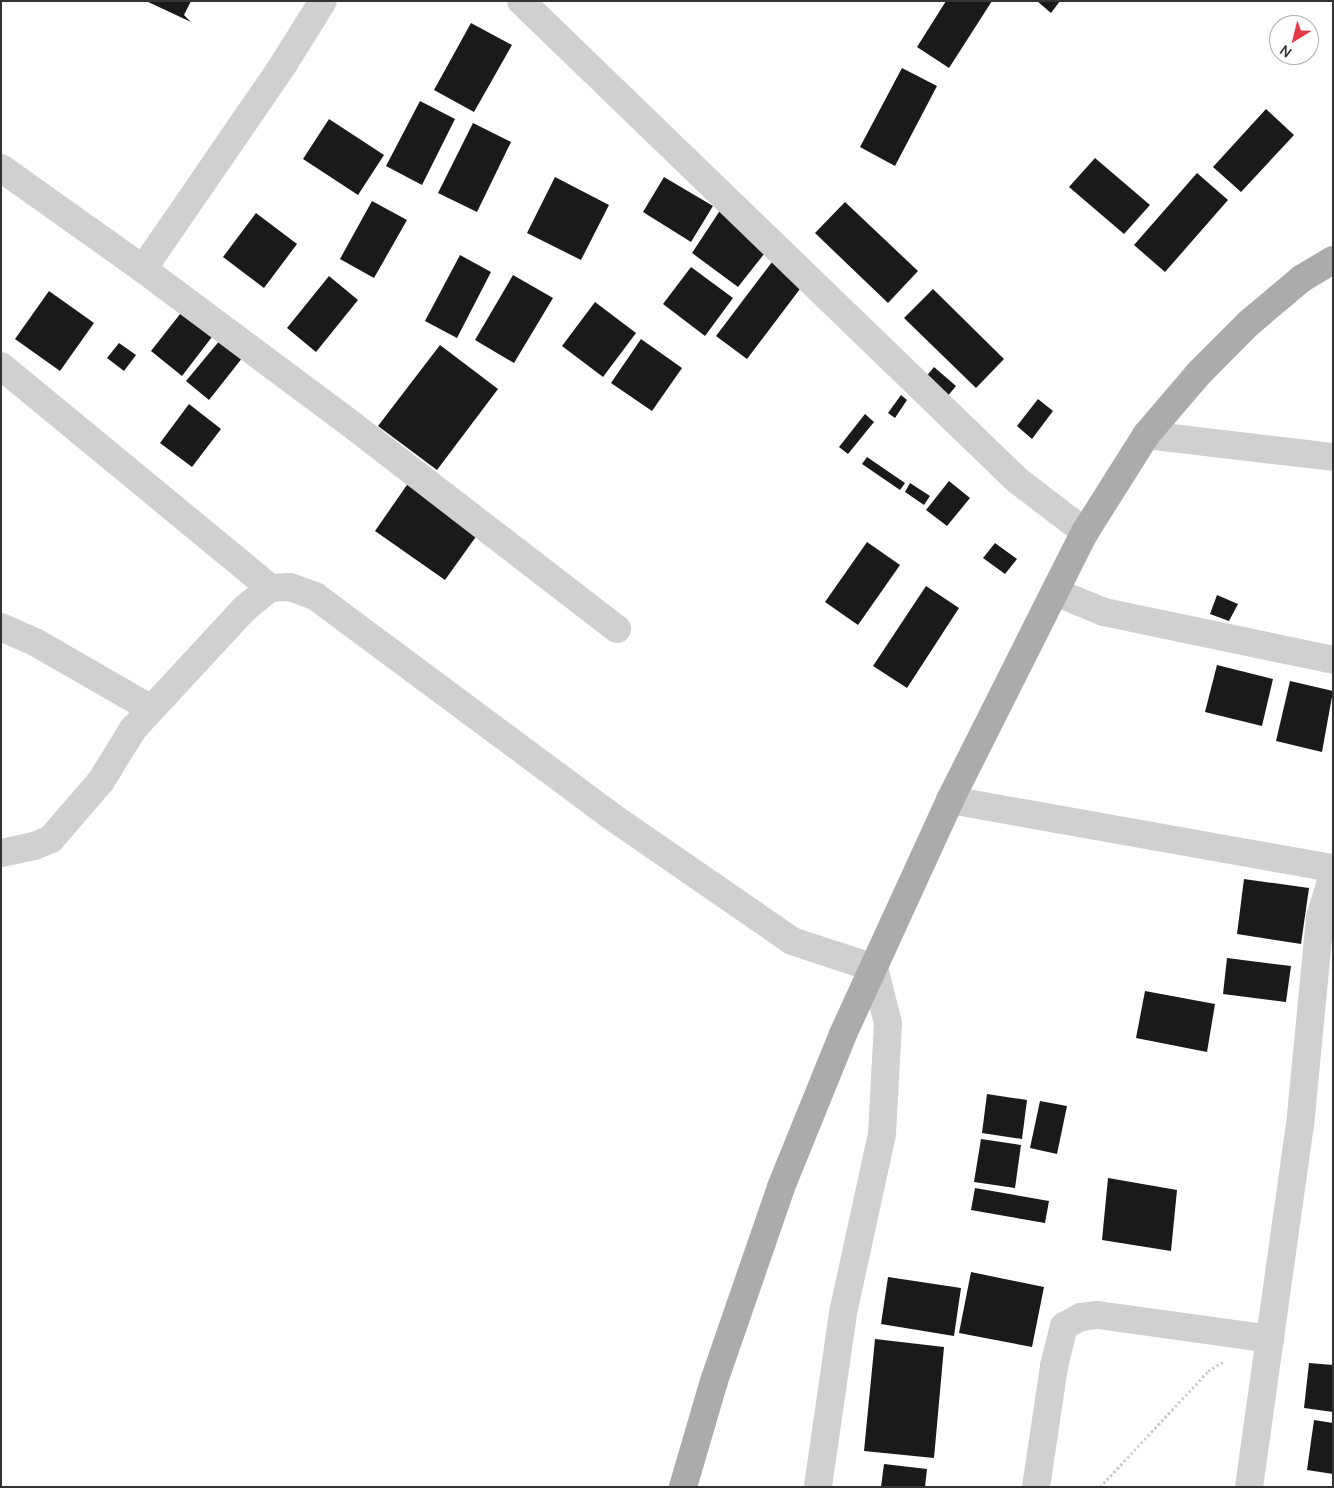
<!DOCTYPE html>
<html>
<head>
<meta charset="utf-8">
<style>
  body { margin:0 }
  #map { position:relative; width:1334px; height:1488px; overflow:hidden; background:#fff; font-family:Manrope,sans-serif }
  div>[style] { position:absolute }
  [style*='--x'] { left:calc(var(--x)*1px); top:calc(var(--y)*1px); width:calc(var(--w)*1px); rotate:calc(var(--a)*1deg) }
  .building>* { inset:0; background:#1a1a1a }
  .path>* { height:3px; margin-top:-1.5px; transform-origin:0; background:repeating-linear-gradient(90deg,#cdcdcd 0 2.5px,transparent 0 5px) }
  .minor>* { height:28px; margin:-14px; padding:0 14px; transform-origin:14px; border-radius:14px; background:#d0d0d0 }
  .major>* { height:28px; margin:-14px; padding:0 14px; transform-origin:14px; border-radius:14px; background:#ababab }
  span { translate:-50% -50%; white-space:nowrap; text-align:center; line-height:1.15; -webkit-text-stroke:5px #fff; paint-order:stroke }
  .frame { position:absolute; inset:0; border:2px solid #333; pointer-events:none }
  .north { position:absolute; left:1269px; top:15px; width:50px; height:50px; box-sizing:border-box; background:#fff; border:1px solid #adadad; border-radius:50%; rotate:216deg; font-size:14px; font-weight:700; line-height:20px; text-align:center; color:#333 }
  .north::after { content:''; display:block; margin:auto; width:18px; height:22px; background:#e63946; clip-path:polygon(50% 0,100% 100%,50% 72%,0 100%) }
</style>
</head>
<body>
<div id="map">
  <div class="building">
    <div style="clip-path:polygon(146px 1px,191px 1px,184px 15px,191px 22px)"></div>
    <div style="clip-path:polygon(946px 1px,992px 1px,949px 68px,917px 47px)"></div>
    <div style="clip-path:polygon(1037px 1px,1060px 1px,1051px 13px)"></div>
    <div style="clip-path:polygon(471px 23px,512px 45px,474px 112px,434px 90px)"></div>
    <div style="clip-path:polygon(902px 68px,937px 86px,895px 166px,860px 147px)"></div>
    <div style="clip-path:polygon(420px 101px,455px 119px,422px 185px,386px 166px)"></div>
    <div style="clip-path:polygon(1266px 109px,1294px 135px,1241px 192px,1213px 167px)"></div>
    <div style="clip-path:polygon(329px 119px,384px 155px,358px 195px,303px 159px)"></div>
    <div style="clip-path:polygon(473px 123px,511px 142px,477px 212px,438px 193px)"></div>
    <div style="clip-path:polygon(1095px 158px,1150px 205px,1124px 234px,1069px 187px)"></div>
    <div style="clip-path:polygon(1197px 173px,1228px 200px,1165px 272px,1134px 245px)"></div>
    <div style="clip-path:polygon(555px 177px,609px 205px,581px 260px,527px 233px)"></div>
    <div style="clip-path:polygon(664px 177px,713px 206px,691px 242px,643px 212px)"></div>
    <div style="clip-path:polygon(372px 201px,407px 220px,374px 278px,340px 259px)"></div>
    <div style="clip-path:polygon(845px 202px,918px 271px,888px 303px,815px 233px)"></div>
    <div style="clip-path:polygon(721px 209px,772px 244px,738px 287px,692px 253px)"></div>
    <div style="clip-path:polygon(256px 213px,297px 244px,264px 288px,223px 257px)"></div>
    <div style="clip-path:polygon(460px 255px,491px 272px,457px 338px,425px 321px)"></div>
    <div style="clip-path:polygon(775px 258px,806px 281px,747px 359px,716px 336px)"></div>
    <div style="clip-path:polygon(691px 267px,733px 298px,705px 336px,663px 304px)"></div>
    <div style="clip-path:polygon(513px 275px,553px 298px,514px 363px,475px 340px)"></div>
    <div style="clip-path:polygon(329px 276px,358px 300px,316px 352px,287px 328px)"></div>
    <div style="clip-path:polygon(933px 289px,1004px 359px,976px 388px,904px 318px)"></div>
    <div style="clip-path:polygon(49px 291px,94px 323px,60px 371px,15px 339px)"></div>
    <div style="clip-path:polygon(595px 302px,636px 333px,603px 377px,562px 346px)"></div>
    <div style="clip-path:polygon(184px 309px,215px 333px,182px 376px,151px 351px)"></div>
    <div style="clip-path:polygon(221px 339px,243px 357px,209px 400px,186px 381px)"></div>
    <div style="clip-path:polygon(641px 339px,682px 368px,652px 411px,611px 383px)"></div>
    <div style="clip-path:polygon(119px 343px,136px 355px,124px 371px,107px 358px)"></div>
    <div style="clip-path:polygon(440px 345px,498px 389px,437px 470px,378px 426px)"></div>
    <div style="clip-path:polygon(934px 367px,956px 386px,947px 397px,925px 378px)"></div>
    <div style="clip-path:polygon(901px 395px,907px 400px,895px 418px,888px 413px)"></div>
    <div style="clip-path:polygon(1038px 399px,1053px 411px,1032px 439px,1017px 426px)"></div>
    <div style="clip-path:polygon(189px 404px,221px 429px,192px 467px,160px 443px)"></div>
    <div style="clip-path:polygon(865px 414px,874px 422px,848px 454px,839px 447px)"></div>
    <div style="clip-path:polygon(867px 457px,905px 483px,900px 490px,862px 464px)"></div>
    <div style="clip-path:polygon(949px 481px,970px 498px,947px 526px,926px 510px)"></div>
    <div style="clip-path:polygon(409px 482px,480px 531px,445px 580px,375px 531px)"></div>
    <div style="clip-path:polygon(910px 483px,930px 496px,924px 505px,905px 492px)"></div>
    <div style="clip-path:polygon(867px 542px,900px 565px,858px 625px,825px 602px)"></div>
    <div style="clip-path:polygon(995px 543px,1017px 559px,1005px 574px,983px 558px)"></div>
    <div style="clip-path:polygon(926px 586px,959px 608px,907px 688px,873px 666px)"></div>
    <div style="clip-path:polygon(1217px 595px,1238px 604px,1229px 621px,1210px 614px)"></div>
    <div style="clip-path:polygon(1217px 665px,1273px 679px,1262px 726px,1205px 712px)"></div>
    <div style="clip-path:polygon(1290px 681px,1333px 691px,1322px 752px,1276px 741px)"></div>
    <div style="clip-path:polygon(1244px 879px,1309px 888px,1301px 944px,1237px 934px)"></div>
    <div style="clip-path:polygon(1227px 958px,1291px 966px,1286px 1002px,1223px 994px)"></div>
    <div style="clip-path:polygon(1145px 991px,1215px 1004px,1207px 1052px,1136px 1038px)"></div>
    <div style="clip-path:polygon(987px 1094px,1027px 1100px,1022px 1139px,982px 1133px)"></div>
    <div style="clip-path:polygon(1040px 1101px,1067px 1106px,1057px 1154px,1030px 1148px)"></div>
    <div style="clip-path:polygon(981px 1139px,1021px 1145px,1015px 1188px,974px 1182px)"></div>
    <div style="clip-path:polygon(1108px 1178px,1177px 1190px,1171px 1251px,1102px 1240px)"></div>
    <div style="clip-path:polygon(975px 1188px,1049px 1201px,1045px 1223px,971px 1210px)"></div>
    <div style="clip-path:polygon(971px 1272px,1044px 1287px,1032px 1347px,959px 1333px)"></div>
    <div style="clip-path:polygon(888px 1277px,961px 1288px,954px 1336px,881px 1324px)"></div>
    <div style="clip-path:polygon(875px 1339px,944px 1347px,934px 1458px,864px 1451px)"></div>
    <div style="clip-path:polygon(1309px 1363px,1333px 1365px,1333px 1412px,1304px 1408px)"></div>
    <div style="clip-path:polygon(1314px 1420px,1333px 1423px,1333px 1474px,1307px 1470px)"></div>
    <div style="clip-path:polygon(884px 1464px,927px 1469px,925px 1487px,881px 1487px)"></div>
  </div>
  <div class="path">
    <div style="--x:1100;--y:1487;--w:158;--a:-47"></div>
    <div style="--x:1208;--y:1371;--w:19;--a:-32"></div>
  </div>
  <div class="minor">
    <div style="--x:521;--y:1;--w:690;--a:44"></div>
    <div style="--x:1017;--y:480;--w:86;--a:37.4"></div>
    <div style="--x:1;--y:168;--w:174;--a:35.4"></div>
    <div style="--x:143;--y:269;--w:247;--a:-55.5"></div>
    <div style="--x:283;--y:65;--w:75;--a:-58"></div>
    <div style="--x:143;--y:269;--w:254;--a:36.7"></div>
    <div style="--x:347;--y:421;--w:341;--a:37.6"></div>
    <div style="--x:1;--y:366;--w:349;--a:39.5"></div>
    <div style="--x:1146;--y:435;--w:188;--a:6.7"></div>
    <div style="--x:1055;--y:592;--w:53;--a:22.2"></div>
    <div style="--x:1104;--y:612;--w:234;--a:11.8"></div>
    <div style="--x:1;--y:627;--w:37;--a:24"></div>
    <div style="--x:35;--y:642;--w:133;--a:29.9"></div>
    <div style="--x:950;--y:800;--w:389;--a:10.1"></div>
    <div style="--x:1;--y:853;--w:34;--a:-12"></div>
    <div style="--x:34;--y:846;--w:18;--a:-22"></div>
    <div style="--x:51;--y:839;--w:77;--a:-49.2"></div>
    <div style="--x:101;--y:781;--w:61;--a:-58.4"></div>
    <div style="--x:133;--y:729;--w:163;--a:-47.2"></div>
    <div style="--x:244;--y:609;--w:33;--a:-39"></div>
    <div style="--x:270;--y:588;--w:20;--a:-3"></div>
    <div style="--x:290;--y:587;--w:27;--a:20"></div>
    <div style="--x:315;--y:596;--w:369;--a:36.6"></div>
    <div style="--x:611;--y:816;--w:220;--a:34.6"></div>
    <div style="--x:792;--y:941;--w:86;--a:18.2"></div>
    <div style="--x:874;--y:968;--w:57;--a:75.7"></div>
    <div style="--x:888;--y:1023;--w:111;--a:93.1"></div>
    <div style="--x:882;--y:1134;--w:183;--a:102.3"></div>
    <div style="--x:843;--y:1313;--w:176;--a:98.2"></div>
    <div style="--x:1036;--y:1487;--w:122;--a:-81.5"></div>
    <div style="--x:1054;--y:1366;--w:41;--a:-76"></div>
    <div style="--x:1064;--y:1326;--w:19;--a:-28"></div>
    <div style="--x:1081;--y:1317;--w:17;--a:-7"></div>
    <div style="--x:1098;--y:1315;--w:174;--a:7.9"></div>
    <div style="--x:1249;--y:1487;--w:365;--a:-82"></div>
    <div style="--x:1300;--y:1126;--w:209;--a:-84.5"></div>
    <div style="--x:1320;--y:918;--w:46;--a:-73.5"></div>
  </div>
  <div class="major">
    <div style="--x:683;--y:1487;--w:110;--a:-73.7"></div>
    <div style="--x:714;--y:1381;--w:205;--a:-70.9"></div>
    <div style="--x:781;--y:1187;--w:165;--a:-67.9"></div>
    <div style="--x:843;--y:1034;--w:257;--a:-65.4"></div>
    <div style="--x:950;--y:800;--w:300;--a:-63.3"></div>
    <div style="--x:1085;--y:532;--w:115;--a:-57.8"></div>
    <div style="--x:1146;--y:435;--w:83;--a:-49.4"></div>
    <div style="--x:1200;--y:372;--w:69;--a:-45"></div>
    <div style="--x:1249;--y:323;--w:68;--a:-40.2"></div>
    <div style="--x:1301;--y:279;--w:37;--a:-31"></div>
  </div>
  <div class="frame"></div>
  <div class="north">N</div>
</div>
</body>
</html>
